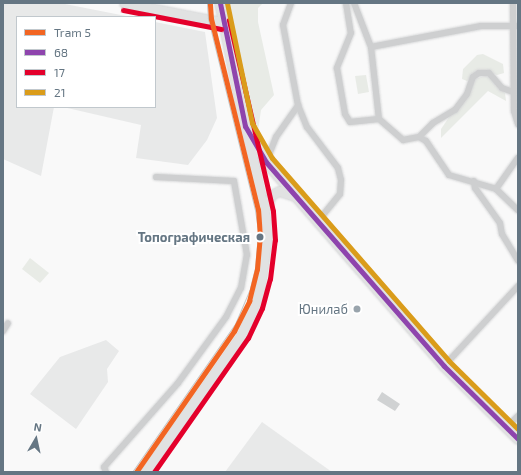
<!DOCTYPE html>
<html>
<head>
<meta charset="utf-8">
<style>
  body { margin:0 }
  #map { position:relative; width:521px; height:475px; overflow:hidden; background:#f9f9f9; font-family:"Exo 2",sans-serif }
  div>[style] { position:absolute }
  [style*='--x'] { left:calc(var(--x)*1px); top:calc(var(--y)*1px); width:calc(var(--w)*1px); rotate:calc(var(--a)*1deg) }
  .built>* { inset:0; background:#e8e9e9 }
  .green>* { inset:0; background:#e8ebe6 }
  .building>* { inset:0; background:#d0d2d3 }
  .roads { filter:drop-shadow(0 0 1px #d5d6d7) drop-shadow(0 0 1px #d5d6d7) }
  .street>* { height:6px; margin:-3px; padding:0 3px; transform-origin:3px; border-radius:3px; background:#cecfd0 }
  .secondary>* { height:9px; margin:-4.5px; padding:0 4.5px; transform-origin:4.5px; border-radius:4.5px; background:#e1e2e2 }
  .primary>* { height:10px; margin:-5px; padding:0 5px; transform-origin:5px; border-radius:5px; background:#e1e2e2 }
  .tram>* { height:1px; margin:-0.5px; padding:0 0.5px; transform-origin:0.5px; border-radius:0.5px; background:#c3c5c6 }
  .bus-1>* { height:5px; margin:-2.5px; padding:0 2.5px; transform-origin:2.5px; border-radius:2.5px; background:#8e44ad }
  .bus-2>* { height:5px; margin:-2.5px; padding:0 2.5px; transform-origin:2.5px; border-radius:2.5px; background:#e4002b }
  .bus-3>* { height:5px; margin:-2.5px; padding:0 2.5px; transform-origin:2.5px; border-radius:2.5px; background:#da9c1a }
  .tram-1>* { height:5px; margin:-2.5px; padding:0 2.5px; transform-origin:2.5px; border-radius:2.5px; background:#f26522 }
  .dots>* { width:11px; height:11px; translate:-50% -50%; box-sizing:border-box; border:2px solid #fff; border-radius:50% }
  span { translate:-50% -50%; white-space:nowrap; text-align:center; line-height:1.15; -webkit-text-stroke:4px #fff; paint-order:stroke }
  .stop-label { font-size:13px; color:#657683; font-weight:700 }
  .right { translate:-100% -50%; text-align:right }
  .poi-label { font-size:13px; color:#657683 }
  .frame { position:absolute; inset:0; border:4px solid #657683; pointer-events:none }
  .legend { position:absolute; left:16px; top:16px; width:140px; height:92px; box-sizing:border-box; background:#fff; border:1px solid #c1c8cd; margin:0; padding:5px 7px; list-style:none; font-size:12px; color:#657683 }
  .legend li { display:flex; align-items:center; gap:8px; height:20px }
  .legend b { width:20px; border:1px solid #c1c8cd }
  .north { position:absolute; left:16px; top:419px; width:40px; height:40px; -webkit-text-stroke:3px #fff; paint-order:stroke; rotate:9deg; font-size:11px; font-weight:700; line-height:16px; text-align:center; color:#657683 }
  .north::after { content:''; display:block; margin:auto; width:14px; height:18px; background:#657683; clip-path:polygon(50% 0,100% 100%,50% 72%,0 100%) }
</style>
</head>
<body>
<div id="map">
  <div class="built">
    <div style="clip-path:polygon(3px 3px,60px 3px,131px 17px,17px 17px,17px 107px,54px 107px,41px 176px,3px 159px)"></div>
    <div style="clip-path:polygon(155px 22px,205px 32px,217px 118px,207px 140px,188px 165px,136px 158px,141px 125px,63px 107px,155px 107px)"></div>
    <div style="clip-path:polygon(106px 340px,119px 351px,107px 369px,108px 382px,76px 429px,30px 394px,60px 357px)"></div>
    <div style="clip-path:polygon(262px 422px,332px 472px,225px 472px)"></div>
  </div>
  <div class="green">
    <div style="clip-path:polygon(227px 3px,263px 3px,258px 8px,258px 22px,274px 95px,261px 110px,258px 131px,254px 127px)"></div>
    <div style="clip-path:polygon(483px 54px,503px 64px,504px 73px,497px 75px,483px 70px,467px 81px,462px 79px,463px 69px,477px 55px)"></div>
    <div style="clip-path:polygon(366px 75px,369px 92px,358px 94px,355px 76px)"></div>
    <div style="clip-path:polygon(488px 75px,505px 93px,506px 101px,488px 91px,441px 138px,441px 129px,475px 79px)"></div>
    <div style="clip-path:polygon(30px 258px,49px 273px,40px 283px,22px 269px)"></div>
  </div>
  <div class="building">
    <div style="clip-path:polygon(382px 392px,400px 404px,395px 411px,377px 400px)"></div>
  </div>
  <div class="roads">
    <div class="street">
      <div style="--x:291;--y:3;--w:23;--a:110"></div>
      <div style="--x:283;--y:25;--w:81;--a:79.4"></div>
      <div style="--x:298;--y:105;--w:24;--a:68"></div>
      <div style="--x:307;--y:127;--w:51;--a:52.9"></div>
      <div style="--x:338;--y:168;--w:12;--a:76"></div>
      <div style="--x:341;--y:180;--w:14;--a:94"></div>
      <div style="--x:340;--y:194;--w:36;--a:129"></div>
      <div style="--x:346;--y:3;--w:30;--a:81"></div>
      <div style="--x:351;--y:33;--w:38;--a:112"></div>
      <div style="--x:337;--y:68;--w:47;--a:80.1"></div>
      <div style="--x:345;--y:114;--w:9;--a:58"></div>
      <div style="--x:350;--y:122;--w:29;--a:-6"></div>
      <div style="--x:354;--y:3;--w:47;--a:68.9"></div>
      <div style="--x:371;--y:47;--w:72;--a:83.7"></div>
      <div style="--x:379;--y:119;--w:32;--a:41"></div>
      <div style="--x:403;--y:140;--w:16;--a:-11"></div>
      <div style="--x:419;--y:137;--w:8;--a:30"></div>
      <div style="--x:426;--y:141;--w:41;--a:55.9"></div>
      <div style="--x:449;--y:175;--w:49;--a:16.6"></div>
      <div style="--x:496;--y:189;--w:30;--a:44"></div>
      <div style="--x:513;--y:3;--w:108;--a:89.5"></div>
      <div style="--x:514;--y:111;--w:14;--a:73"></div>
      <div style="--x:371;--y:47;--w:112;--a:-10.8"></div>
      <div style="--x:481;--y:26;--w:37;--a:0"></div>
      <div style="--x:419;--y:137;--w:20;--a:-45"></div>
      <div style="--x:433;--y:123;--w:26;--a:-31"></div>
      <div style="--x:455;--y:110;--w:20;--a:-53"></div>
      <div style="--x:467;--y:94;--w:18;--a:-71"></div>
      <div style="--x:473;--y:77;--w:7;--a:-34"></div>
      <div style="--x:479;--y:73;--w:10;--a:0"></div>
      <div style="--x:489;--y:73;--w:20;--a:49"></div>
      <div style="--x:502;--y:88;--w:12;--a:20"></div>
      <div style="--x:266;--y:162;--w:27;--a:-68"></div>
      <div style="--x:276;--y:137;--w:39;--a:-55"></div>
      <div style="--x:474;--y:181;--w:7;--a:82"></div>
      <div style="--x:475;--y:188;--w:43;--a:54.5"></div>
      <div style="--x:500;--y:223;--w:11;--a:80"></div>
      <div style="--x:502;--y:234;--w:31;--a:59"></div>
      <div style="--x:496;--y:189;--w:38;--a:-55"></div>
      <div style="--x:3;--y:331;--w:9;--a:-58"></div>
      <div style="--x:444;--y:366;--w:109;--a:-47.2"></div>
      <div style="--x:506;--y:428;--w:17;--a:-45"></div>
      <div style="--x:106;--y:472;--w:5;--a:-112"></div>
      <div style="--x:104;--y:467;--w:112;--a:-48.6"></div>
      <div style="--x:178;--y:383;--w:82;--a:-54"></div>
      <div style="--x:226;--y:317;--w:33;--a:-63"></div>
      <div style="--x:241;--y:288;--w:34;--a:-80"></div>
      <div style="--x:247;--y:255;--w:75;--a:-100"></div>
      <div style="--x:234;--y:181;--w:78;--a:-177.1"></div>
    </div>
    <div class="secondary">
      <div style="--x:124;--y:3;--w:100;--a:11"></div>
      <div style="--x:266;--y:209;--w:15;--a:-70"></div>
      <div style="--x:271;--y:195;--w:9;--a:-27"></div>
      <div style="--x:279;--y:191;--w:16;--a:18"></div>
      <div style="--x:145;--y:472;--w:169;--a:-54.9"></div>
      <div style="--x:242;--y:334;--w:43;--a:-67"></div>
      <div style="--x:259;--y:294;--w:65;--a:-82"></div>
      <div style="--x:268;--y:230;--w:99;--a:-102.2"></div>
    </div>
    <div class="primary">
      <div style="--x:220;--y:3;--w:126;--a:78.5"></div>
      <div style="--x:245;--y:126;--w:42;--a:59.7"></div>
      <div style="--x:266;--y:162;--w:271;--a:48.9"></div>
      <div style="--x:444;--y:366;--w:104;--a:44.6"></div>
    </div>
  </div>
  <div class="tram">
    <div style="--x:132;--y:472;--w:180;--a:-55.2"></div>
    <div style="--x:235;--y:324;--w:39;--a:-67"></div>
    <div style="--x:250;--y:288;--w:21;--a:-76"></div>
    <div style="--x:255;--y:268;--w:37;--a:-85"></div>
    <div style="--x:258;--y:231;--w:21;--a:-98"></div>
    <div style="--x:255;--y:210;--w:198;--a:-103.8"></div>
    <div style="--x:208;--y:18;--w:15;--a:-94"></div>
  </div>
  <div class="bus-1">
    <div style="--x:220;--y:3;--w:126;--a:78.5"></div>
    <div style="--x:245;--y:126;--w:42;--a:59.7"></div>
    <div style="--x:266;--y:162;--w:271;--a:48.9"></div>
    <div style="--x:444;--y:366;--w:104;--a:44.6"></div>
  </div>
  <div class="bus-2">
    <div style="--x:123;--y:10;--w:100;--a:11"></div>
    <div style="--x:154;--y:472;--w:164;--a:-55"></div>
    <div style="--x:248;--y:338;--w:33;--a:-65"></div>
    <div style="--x:262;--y:308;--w:30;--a:-75"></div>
    <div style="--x:270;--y:279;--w:39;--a:-83"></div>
    <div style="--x:275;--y:240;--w:29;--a:-94"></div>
    <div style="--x:273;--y:211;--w:196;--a:-103"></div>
  </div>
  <div class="bus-3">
    <div style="--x:227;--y:3;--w:123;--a:78.2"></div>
    <div style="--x:252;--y:123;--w:40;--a:60.3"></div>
    <div style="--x:272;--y:158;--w:269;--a:48.9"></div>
    <div style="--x:449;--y:361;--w:97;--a:44.6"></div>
  </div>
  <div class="tram-1">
    <div style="--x:136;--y:472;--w:172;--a:-55.2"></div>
    <div style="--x:234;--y:331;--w:34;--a:-63"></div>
    <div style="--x:249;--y:301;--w:33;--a:-76"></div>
    <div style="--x:257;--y:269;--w:32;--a:-85"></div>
    <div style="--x:260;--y:237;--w:27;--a:-94"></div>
    <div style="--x:258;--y:210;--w:197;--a:-103.8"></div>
    <div style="--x:211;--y:19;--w:16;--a:-94"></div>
  </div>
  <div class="dots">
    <div style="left:260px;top:237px;background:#657683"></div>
    <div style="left:357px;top:309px;background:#99a4ac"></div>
  </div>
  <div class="stop-label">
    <span class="right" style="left:250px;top:237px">Топографическая</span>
  </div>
  <div class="poi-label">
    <span class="right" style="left:348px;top:309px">Юнилаб</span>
  </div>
  <div class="frame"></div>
  <ul class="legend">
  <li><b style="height:5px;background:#f26522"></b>Tram 5</li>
  <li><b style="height:5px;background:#8e44ad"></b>68</li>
  <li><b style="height:5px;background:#e4002b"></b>17</li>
  <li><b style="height:5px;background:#da9c1a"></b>21</li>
  </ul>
  <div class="north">N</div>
</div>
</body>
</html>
